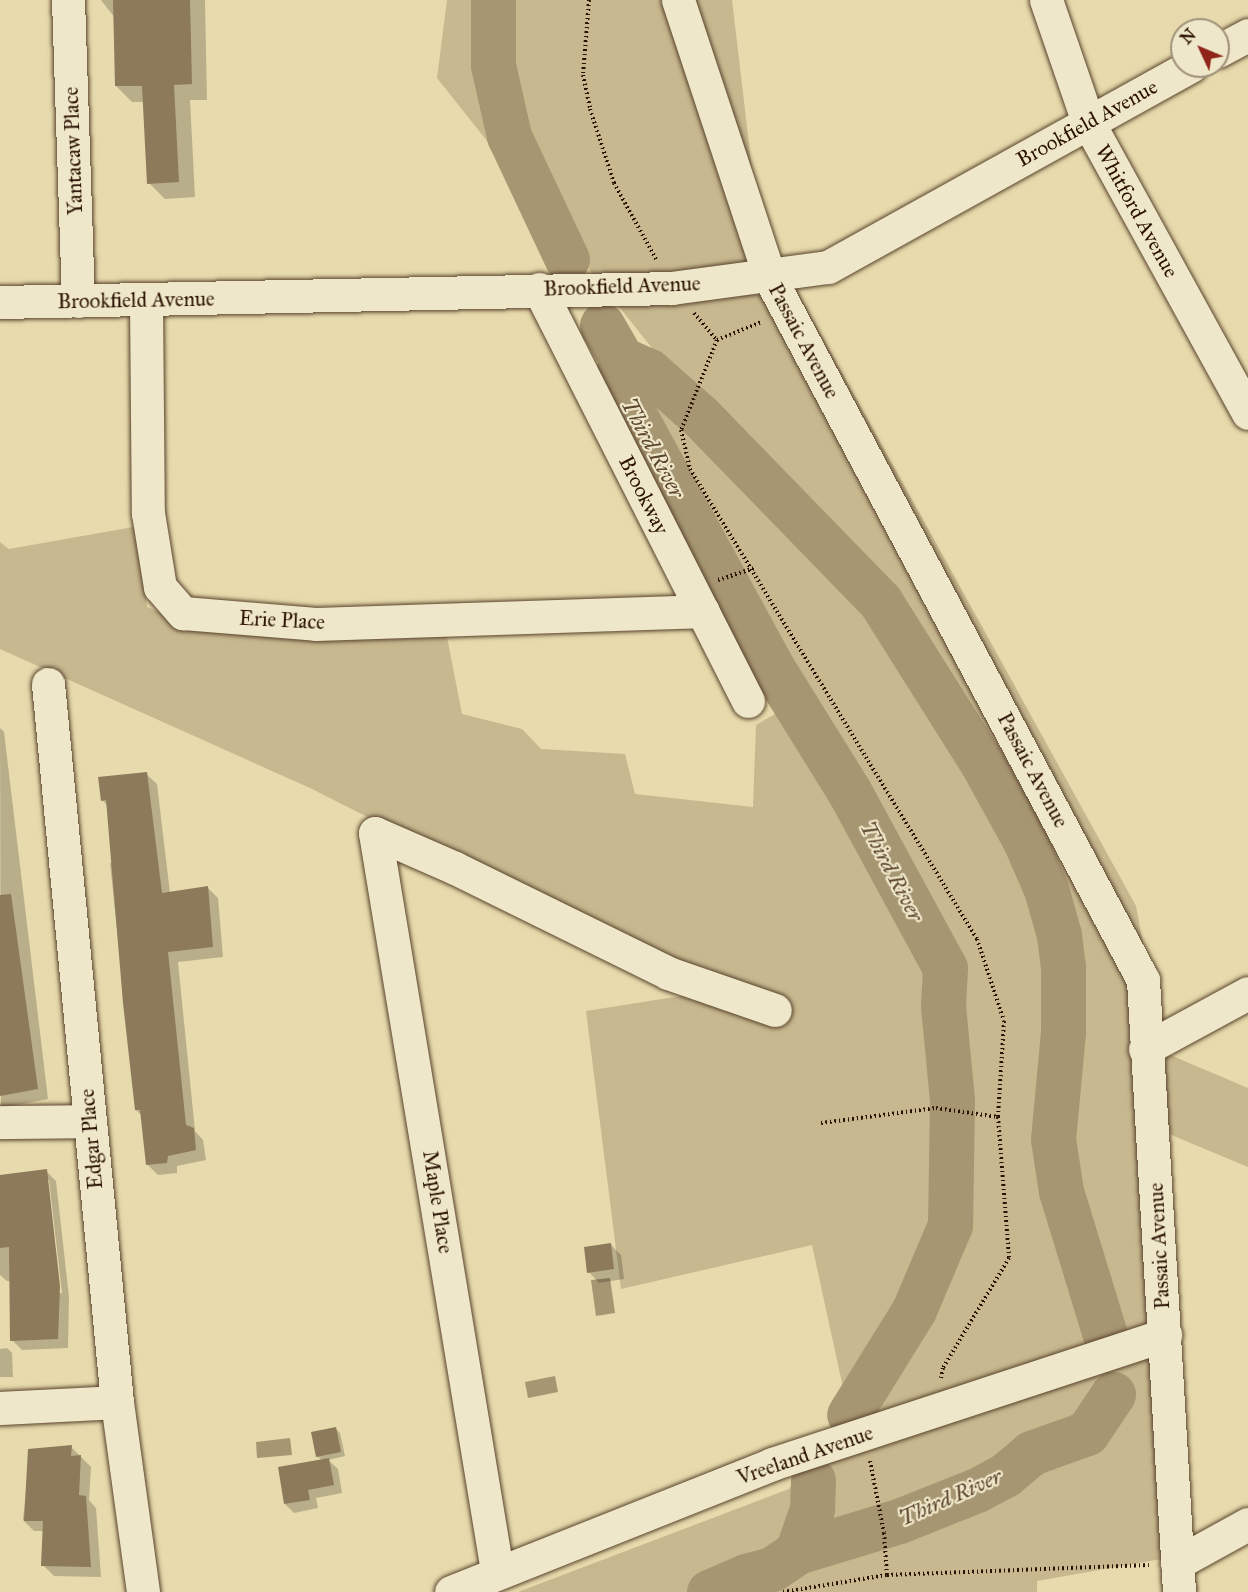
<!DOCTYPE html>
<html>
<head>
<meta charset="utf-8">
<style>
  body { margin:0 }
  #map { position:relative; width:1248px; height:1592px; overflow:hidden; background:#e7daac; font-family:"IM FELL Great Primer",serif }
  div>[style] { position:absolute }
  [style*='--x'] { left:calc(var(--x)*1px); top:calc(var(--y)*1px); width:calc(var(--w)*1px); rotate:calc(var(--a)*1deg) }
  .green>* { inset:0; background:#c7b88f }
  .water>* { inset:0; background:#a79672 }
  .shadow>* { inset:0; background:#0003 }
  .stream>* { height:8px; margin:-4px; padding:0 4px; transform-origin:4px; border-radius:4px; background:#a79672 }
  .river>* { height:45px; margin:-22.5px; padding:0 22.5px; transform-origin:22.5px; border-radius:22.5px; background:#a79672 }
  .building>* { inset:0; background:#8c7a5a }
  .path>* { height:4px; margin-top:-2px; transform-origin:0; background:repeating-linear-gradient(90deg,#2a1102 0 1.5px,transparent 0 4.5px) }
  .roads { filter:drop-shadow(0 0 2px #59432c) drop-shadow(0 0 2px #59432c) }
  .minor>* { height:33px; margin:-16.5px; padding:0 16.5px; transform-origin:16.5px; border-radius:16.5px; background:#efe7c9 }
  span { translate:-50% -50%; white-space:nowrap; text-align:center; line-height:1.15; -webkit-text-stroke:4.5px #efe7c9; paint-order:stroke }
  .street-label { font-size:21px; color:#2a1102 }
  .water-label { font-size:22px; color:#5c462f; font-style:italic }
  .north { position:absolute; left:1170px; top:18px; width:60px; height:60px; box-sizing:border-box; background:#efe7c9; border:2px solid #a09179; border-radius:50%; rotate:314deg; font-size:16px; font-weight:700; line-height:24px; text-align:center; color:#2a1102 }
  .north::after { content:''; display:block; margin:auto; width:21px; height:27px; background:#8f2418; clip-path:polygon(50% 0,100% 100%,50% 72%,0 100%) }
</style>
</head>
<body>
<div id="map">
  <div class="green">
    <div style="clip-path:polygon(447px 0,732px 0,758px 220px,1136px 906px,1163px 1052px,1248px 1088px,1248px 1167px,1162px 1131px,1184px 1555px,1037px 1581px,1037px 1592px,518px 1592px,789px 1489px,847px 1406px,812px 1245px,621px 1289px,586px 1011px,713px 991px,310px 788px,0 649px,0 542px,9px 549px,139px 526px,147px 607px,190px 625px,446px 632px,462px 714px,522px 729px,541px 749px,625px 754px,635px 794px,753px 807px,756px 725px,794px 703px,849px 791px,945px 968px,943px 1006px,952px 1092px,954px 966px,636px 413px,620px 372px,652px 348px,437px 78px)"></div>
  </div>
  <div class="water">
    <div style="clip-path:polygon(610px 1278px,615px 1313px,596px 1316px,591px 1280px)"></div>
    <div style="clip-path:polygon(555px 1376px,558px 1392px,528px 1398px,525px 1382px)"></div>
    <div style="clip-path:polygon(290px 1438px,292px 1455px,257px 1458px,256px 1442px)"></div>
  </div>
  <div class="shadow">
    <div style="clip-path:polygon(101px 0,205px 0,207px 100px,190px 100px,195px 197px,165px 199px,149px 183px,144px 102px,132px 102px,116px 86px,115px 18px)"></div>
    <div style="clip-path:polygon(0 728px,4px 732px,48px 1099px,1px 1108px)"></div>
    <div style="clip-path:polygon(146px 774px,157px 784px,170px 893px,207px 887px,218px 898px,223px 957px,178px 962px,195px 1131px,203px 1140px,206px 1160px,177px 1166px,177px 1173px,158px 1175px,148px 1165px,142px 1116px,136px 1110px,110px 863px,115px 862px,108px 806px,102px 800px)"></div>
    <div style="clip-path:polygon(evenodd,46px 1171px,56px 1181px,69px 1297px,68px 1348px,22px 1350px,12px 1340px,10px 1306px,21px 1306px,21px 1282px,7px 1281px,0 1275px,0 1179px,46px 1171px,46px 1180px,49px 1180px,62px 1293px,59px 1293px,46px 1180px)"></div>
    <div style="clip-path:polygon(610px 1244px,621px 1255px,624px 1279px,599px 1283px,589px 1272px)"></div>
    <div style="clip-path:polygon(7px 1348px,12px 1353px,13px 1377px,0 1377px,0 1349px)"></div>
    <div style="clip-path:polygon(335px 1428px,340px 1433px,345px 1456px,328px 1460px,338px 1469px,342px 1493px,316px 1498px,318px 1508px,294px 1513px,285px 1504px,323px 1461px,317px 1456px)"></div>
    <div style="clip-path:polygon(71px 1447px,91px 1467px,89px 1500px,96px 1508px,101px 1577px,54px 1576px,43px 1565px,44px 1531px,34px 1531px,23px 1520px,30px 1450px)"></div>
  </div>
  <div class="stream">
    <div style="--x:772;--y:1592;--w:23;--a:-90"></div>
  </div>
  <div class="river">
    <div style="--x:493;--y:0;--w:65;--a:90"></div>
    <div style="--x:493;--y:65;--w:73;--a:77.3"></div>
    <div style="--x:509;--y:136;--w:136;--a:64.8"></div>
    <div style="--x:602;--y:325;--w:39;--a:60"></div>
    <div style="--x:622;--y:359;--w:30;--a:24"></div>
    <div style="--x:649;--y:371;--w:69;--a:41.5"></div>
    <div style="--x:701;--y:417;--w:257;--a:45.8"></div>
    <div style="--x:880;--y:601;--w:191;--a:57.8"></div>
    <div style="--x:982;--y:763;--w:89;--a:61.1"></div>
    <div style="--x:1025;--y:841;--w:52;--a:66.4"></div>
    <div style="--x:1046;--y:889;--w:48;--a:74.2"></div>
    <div style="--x:1059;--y:935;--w:32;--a:83"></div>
    <div style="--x:1063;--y:967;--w:65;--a:90"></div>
    <div style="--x:1063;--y:1032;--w:107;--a:95.3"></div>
    <div style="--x:1053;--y:1139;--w:53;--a:81.3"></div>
    <div style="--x:1061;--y:1191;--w:154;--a:73"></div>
    <div style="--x:622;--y:359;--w:18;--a:106"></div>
    <div style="--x:617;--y:376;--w:42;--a:65.9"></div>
    <div style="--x:634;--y:414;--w:288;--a:61.4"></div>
    <div style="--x:772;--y:667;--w:146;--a:58.2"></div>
    <div style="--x:849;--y:791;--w:201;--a:61.5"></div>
    <div style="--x:945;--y:968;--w:38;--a:93"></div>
    <div style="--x:943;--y:1006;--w:94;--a:84.5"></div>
    <div style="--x:952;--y:1100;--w:125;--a:90.9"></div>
    <div style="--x:950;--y:1225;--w:92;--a:113"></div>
    <div style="--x:914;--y:1310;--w:123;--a:121.8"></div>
    <div style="--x:797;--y:1552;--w:107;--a:-16.9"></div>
    <div style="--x:899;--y:1521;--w:84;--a:-21.7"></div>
    <div style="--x:977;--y:1490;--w:32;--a:-28"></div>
    <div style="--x:1005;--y:1475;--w:34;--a:-40"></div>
    <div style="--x:1031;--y:1453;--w:59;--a:-19.7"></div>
    <div style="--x:1087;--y:1433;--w:47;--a:-56.3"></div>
    <div style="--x:709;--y:1592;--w:40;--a:-23.4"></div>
    <div style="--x:746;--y:1576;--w:27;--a:-15"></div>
    <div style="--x:772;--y:1569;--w:30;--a:-34"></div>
    <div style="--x:797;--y:1552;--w:46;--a:-70.8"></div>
    <div style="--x:812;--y:1509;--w:29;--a:-88"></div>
  </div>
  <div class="building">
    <div style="clip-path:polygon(113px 0,190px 0,192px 84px,174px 85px,179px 182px,147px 184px,142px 86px,115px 86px)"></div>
    <div style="clip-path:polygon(147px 772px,162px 893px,208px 886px,213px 947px,168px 952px,186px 1125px,194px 1128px,196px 1150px,168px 1156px,167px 1163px,146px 1165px,140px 1110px,135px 1110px,123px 1003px,106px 800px,101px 801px,98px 777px)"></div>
    <div style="clip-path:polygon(11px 894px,38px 1089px,0 1096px,0 895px)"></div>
    <div style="clip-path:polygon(47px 1169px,60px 1286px,58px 1339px,10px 1341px,9px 1247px,0 1248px,0 1175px)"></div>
    <div style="clip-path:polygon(611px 1243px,614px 1269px,587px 1273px,584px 1247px)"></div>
    <div style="clip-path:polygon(336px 1427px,341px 1452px,316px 1457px,311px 1432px)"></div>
    <div style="clip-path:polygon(72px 1445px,71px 1456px,81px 1455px,79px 1495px,86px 1496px,91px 1567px,41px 1566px,43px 1521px,24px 1521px,28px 1449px)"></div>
    <div style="clip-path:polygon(329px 1458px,334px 1485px,308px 1490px,310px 1500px,284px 1504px,278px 1467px)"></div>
  </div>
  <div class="path">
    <div style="--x:589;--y:0;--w:75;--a:94.6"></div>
    <div style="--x:583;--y:75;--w:35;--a:78"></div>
    <div style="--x:590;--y:109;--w:78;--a:72"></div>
    <div style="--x:614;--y:183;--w:89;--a:61.1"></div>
    <div style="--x:694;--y:313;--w:35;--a:50"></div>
    <div style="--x:717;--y:340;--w:97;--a:111.8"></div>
    <div style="--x:681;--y:430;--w:40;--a:77"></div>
    <div style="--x:690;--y:469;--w:551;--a:58.59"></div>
    <div style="--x:977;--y:939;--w:86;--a:71.8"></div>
    <div style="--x:1004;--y:1021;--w:96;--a:93.6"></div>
    <div style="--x:998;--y:1117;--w:141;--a:85.5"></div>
    <div style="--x:1009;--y:1258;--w:128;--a:121"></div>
    <div style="--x:943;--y:1368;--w:10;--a:101"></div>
    <div style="--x:717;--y:340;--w:48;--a:-22.2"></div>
    <div style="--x:718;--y:580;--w:38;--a:-18"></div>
    <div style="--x:821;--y:1123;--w:116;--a:-7.4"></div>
    <div style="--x:936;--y:1108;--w:63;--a:8.3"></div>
    <div style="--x:870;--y:1461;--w:73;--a:79"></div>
    <div style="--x:884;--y:1533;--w:42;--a:85.9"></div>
    <div style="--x:783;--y:1592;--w:105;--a:-9.3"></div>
    <div style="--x:887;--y:1575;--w:262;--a:-2.2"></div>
  </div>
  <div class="roads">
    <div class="minor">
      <div style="--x:68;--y:0;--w:301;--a:88.1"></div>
      <div style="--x:678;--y:0;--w:293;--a:71.7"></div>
      <div style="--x:770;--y:278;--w:795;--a:62.02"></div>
      <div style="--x:1143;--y:980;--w:613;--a:86.63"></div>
      <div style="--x:1046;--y:0;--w:129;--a:71"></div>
      <div style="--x:1088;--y:122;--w:332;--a:61.2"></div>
      <div style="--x:1218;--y:51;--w:34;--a:-28"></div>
      <div style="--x:539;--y:289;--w:462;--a:63.1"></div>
      <div style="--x:146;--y:301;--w:212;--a:89.5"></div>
      <div style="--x:148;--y:513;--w:75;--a:80.8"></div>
      <div style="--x:160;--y:587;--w:35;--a:49"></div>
      <div style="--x:183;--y:613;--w:133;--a:4.7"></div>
      <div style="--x:316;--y:624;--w:387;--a:-1.9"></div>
      <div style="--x:0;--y:302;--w:672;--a:-1.19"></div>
      <div style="--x:672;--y:288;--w:157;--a:-7.7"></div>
      <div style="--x:828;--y:267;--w:415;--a:-29"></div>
      <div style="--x:48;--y:684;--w:721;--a:84.51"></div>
      <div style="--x:117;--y:1402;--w:192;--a:82.2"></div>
      <div style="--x:375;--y:833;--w:748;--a:80.61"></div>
      <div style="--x:375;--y:833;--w:87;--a:23.6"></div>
      <div style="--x:455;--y:868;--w:237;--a:26.2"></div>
      <div style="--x:668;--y:973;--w:113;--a:19.1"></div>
      <div style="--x:1145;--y:1049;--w:117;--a:-28.5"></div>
      <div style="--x:0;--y:1122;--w:90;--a:-0.6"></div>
      <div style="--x:0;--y:1408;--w:117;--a:-2.9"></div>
      <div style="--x:1177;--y:1563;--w:81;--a:-28.8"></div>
      <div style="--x:451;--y:1592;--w:346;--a:-21.7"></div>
      <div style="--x:772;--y:1464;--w:414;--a:-18.2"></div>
    </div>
  </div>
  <div class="street-label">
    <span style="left:1087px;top:123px;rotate:-29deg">Brookfield Avenue</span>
    <span style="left:73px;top:151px;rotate:-92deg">Yantacaw Place</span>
    <span style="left:1137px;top:211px;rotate:61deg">Whitford Avenue</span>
    <span style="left:622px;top:286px;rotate:-2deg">Brookfield Avenue</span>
    <span style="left:136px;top:300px;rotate:-1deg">Brookfield Avenue</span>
    <span style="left:804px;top:341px;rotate:62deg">Passaic Avenue</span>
    <span style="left:644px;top:495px;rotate:63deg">Brookway</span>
    <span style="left:282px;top:620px;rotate:3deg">Erie Place</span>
    <span style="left:1033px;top:770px;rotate:62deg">Passaic Avenue</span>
    <span style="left:91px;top:1139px;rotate:-95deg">Edgar Place</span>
    <span style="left:438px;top:1202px;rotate:81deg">Maple Place</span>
    <span style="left:1159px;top:1246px;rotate:-93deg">Passaic Avenue</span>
    <span style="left:805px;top:1455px;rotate:-19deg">Vreeland Avenue</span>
  </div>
  <div class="water-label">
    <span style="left:653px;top:448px;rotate:62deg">Third River</span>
    <span style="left:892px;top:871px;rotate:62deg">Third River</span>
    <span style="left:950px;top:1497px;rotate:-24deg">Third River</span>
  </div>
  <div class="north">N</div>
</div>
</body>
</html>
